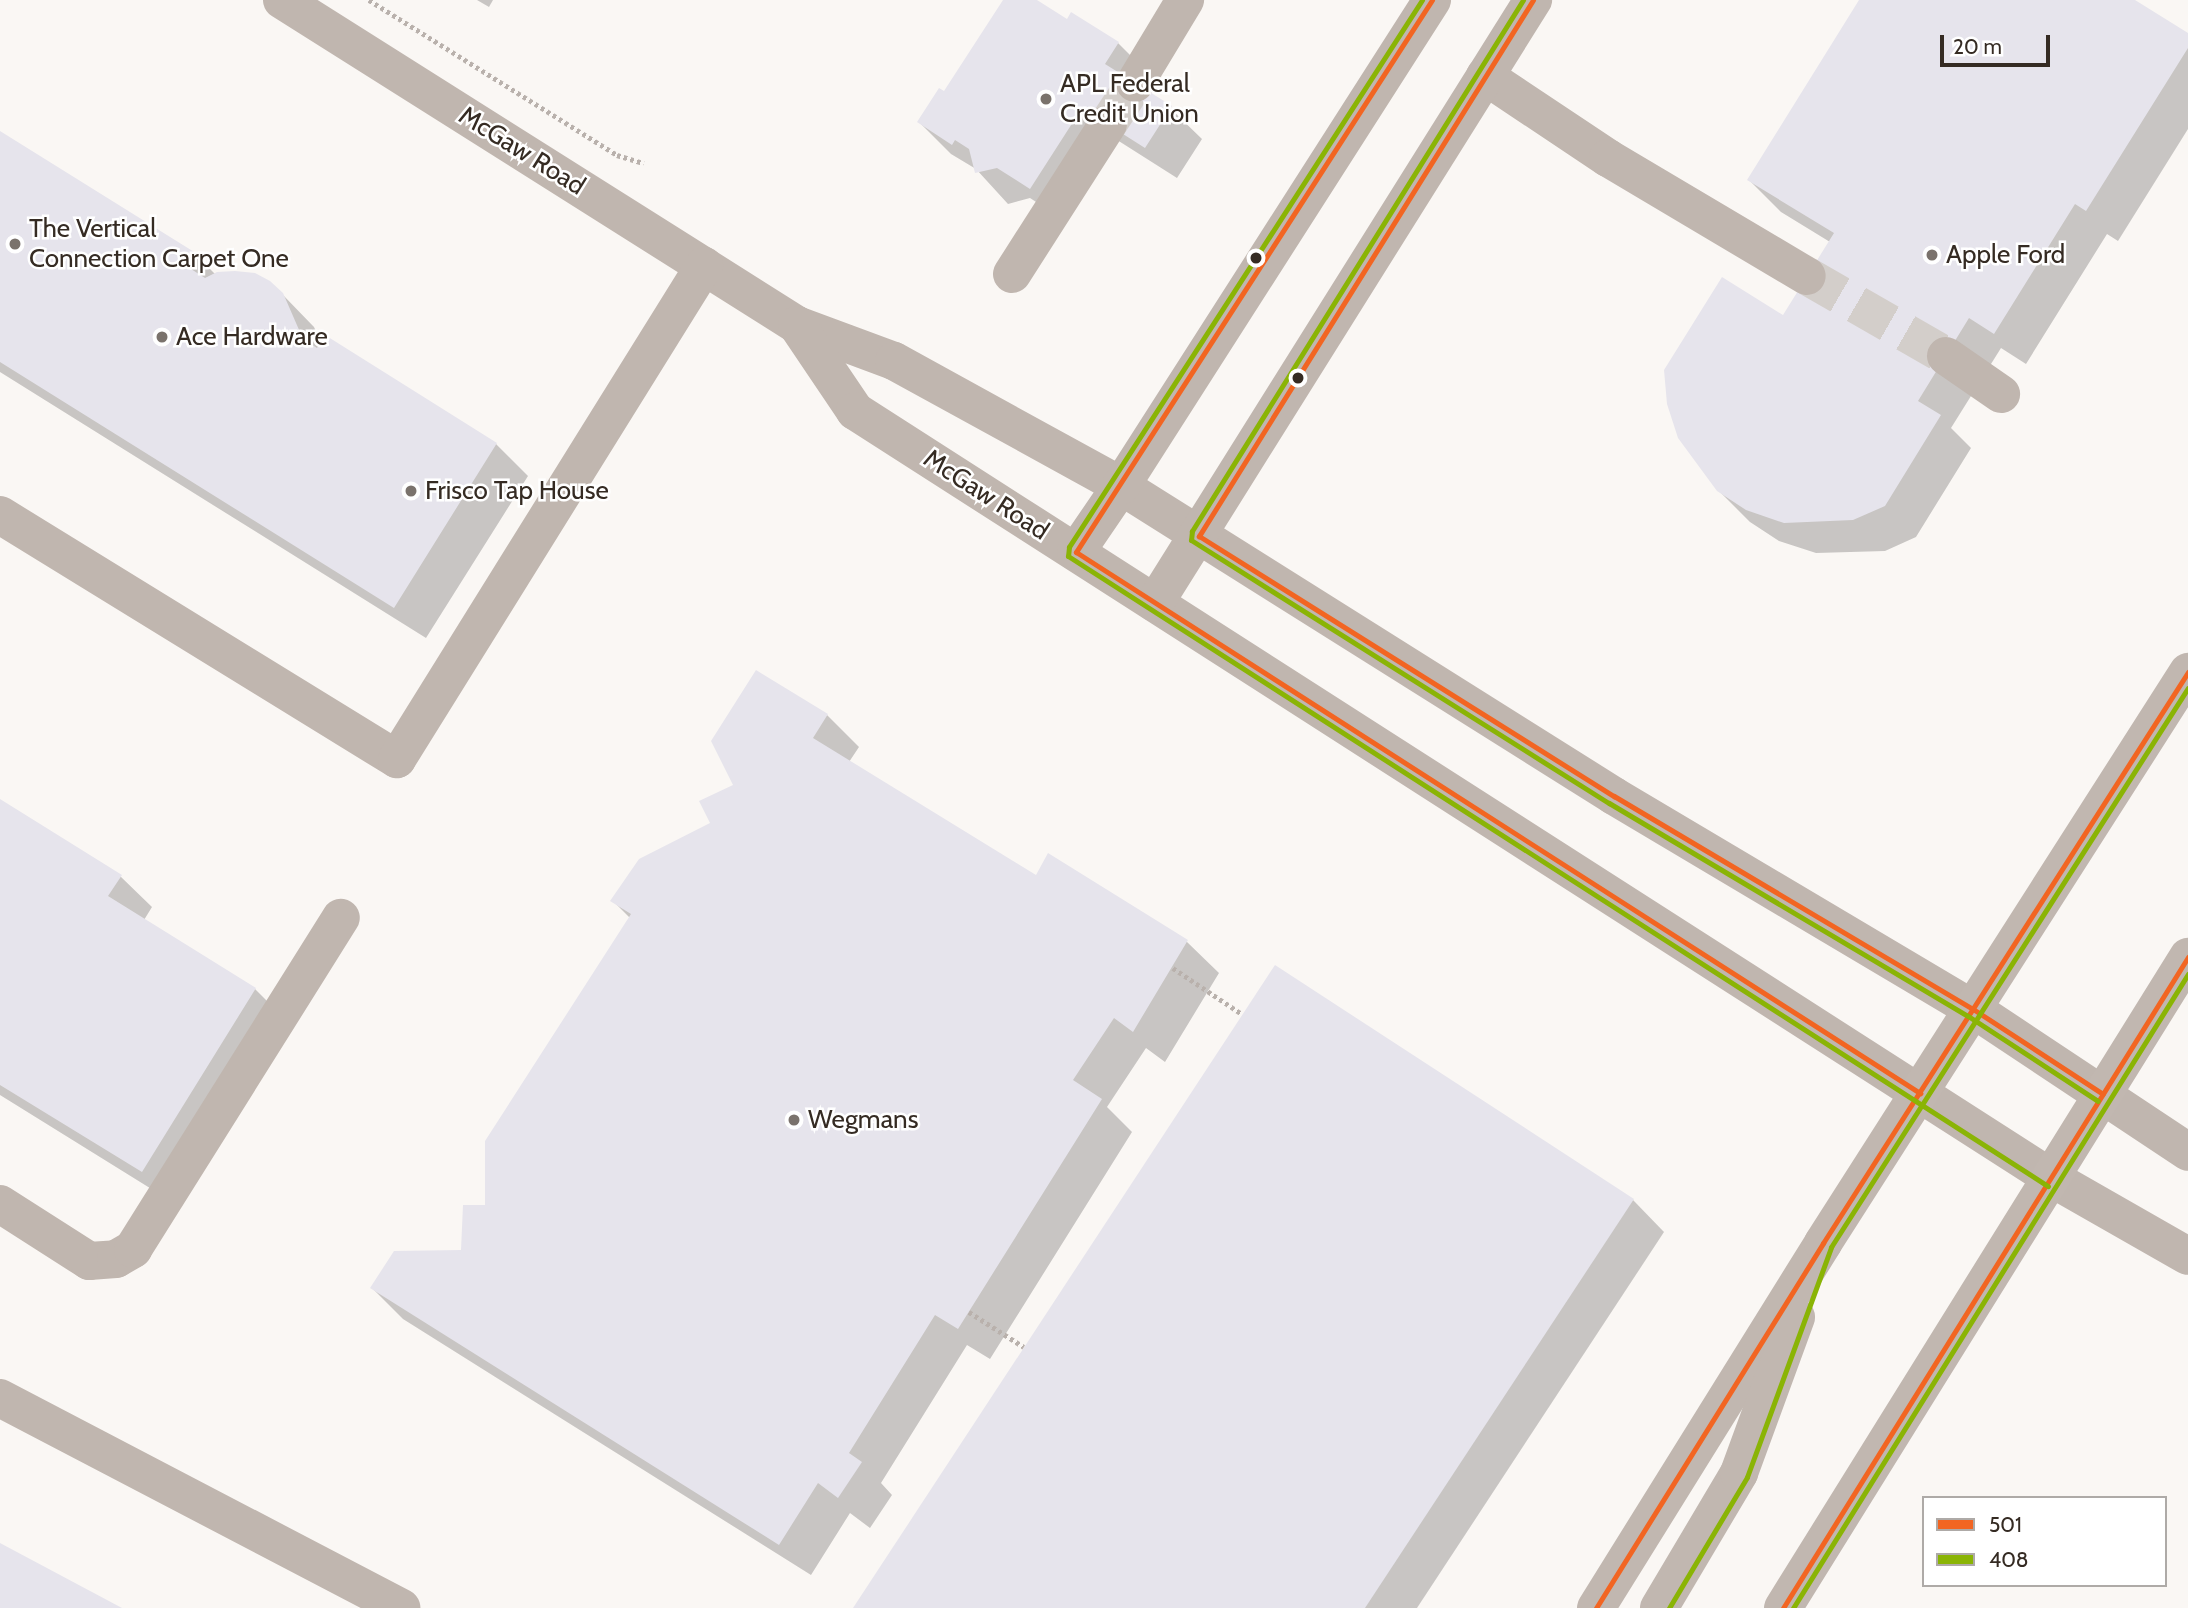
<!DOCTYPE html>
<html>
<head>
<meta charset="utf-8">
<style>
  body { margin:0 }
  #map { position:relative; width:2188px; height:1608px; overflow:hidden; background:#faf7f4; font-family:Cabin,sans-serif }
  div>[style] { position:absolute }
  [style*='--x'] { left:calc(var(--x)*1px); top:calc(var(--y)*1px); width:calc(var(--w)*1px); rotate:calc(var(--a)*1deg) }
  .shadow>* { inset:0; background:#0003 }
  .building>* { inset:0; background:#e6e4ec }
  .minor-tunnel>* { height:38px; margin-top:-19px; transform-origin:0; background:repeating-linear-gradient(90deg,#d3ceca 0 38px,transparent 0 57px) }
  .path>* { height:4.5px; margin-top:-2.25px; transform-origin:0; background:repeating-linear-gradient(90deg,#b9b1ac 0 3.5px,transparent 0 7px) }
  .minor>* { height:38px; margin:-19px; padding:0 19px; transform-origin:19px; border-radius:19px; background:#c0b6af }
  .major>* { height:38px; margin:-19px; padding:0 19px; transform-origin:19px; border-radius:19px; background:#c1b7b0 }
  .bus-1>* { height:5px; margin:-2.5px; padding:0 2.5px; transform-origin:2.5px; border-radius:2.5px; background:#f26522 }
  .bus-2>* { height:5px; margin:-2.5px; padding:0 2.5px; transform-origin:2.5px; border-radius:2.5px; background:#8ab405 }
  .dots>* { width:19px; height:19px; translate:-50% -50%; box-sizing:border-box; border:4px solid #fff; border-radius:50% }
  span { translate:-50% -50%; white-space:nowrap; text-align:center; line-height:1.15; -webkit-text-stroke:5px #fff; paint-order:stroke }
  .poi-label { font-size:26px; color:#352b23 }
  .left { translate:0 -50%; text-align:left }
  .street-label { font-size:26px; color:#352b23 }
  .legend { position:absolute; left:1922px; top:1496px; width:245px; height:91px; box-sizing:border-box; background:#fff; border:2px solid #aeaaa7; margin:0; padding:9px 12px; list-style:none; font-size:21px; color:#352b23 }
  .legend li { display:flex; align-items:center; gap:14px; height:35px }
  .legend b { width:35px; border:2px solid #aeaaa7 }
  .scale { position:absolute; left:1940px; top:35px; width:110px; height:32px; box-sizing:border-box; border:4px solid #352b23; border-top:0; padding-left:9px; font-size:21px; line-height:24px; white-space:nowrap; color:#352b23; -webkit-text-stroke:5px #fff; paint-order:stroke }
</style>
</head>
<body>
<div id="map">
  <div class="shadow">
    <div style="clip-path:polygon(477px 0,493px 0,489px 7px)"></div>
    <div style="clip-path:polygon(1005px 0,1034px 0,1067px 21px,1118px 43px,1149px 74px,1140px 88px,1170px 108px,1202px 139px,1177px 178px,1114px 138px,1062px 219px,1030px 198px,1008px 204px,976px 169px,951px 154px,919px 122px,945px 94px)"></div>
    <div style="clip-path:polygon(1861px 0,2132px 0,2188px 35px,2188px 129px,2118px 241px,2107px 234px,2026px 364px,2001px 348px,1951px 428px,1971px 448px,1916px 537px,1885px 551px,1816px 553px,1779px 541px,1750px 522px,1718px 490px,1783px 317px,1830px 242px,1781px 212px,1749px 180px)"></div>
    <div style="clip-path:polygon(0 133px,198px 257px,216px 275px,282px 294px,314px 327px,322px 344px,325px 338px,496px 444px,528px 476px,426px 638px,0 372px)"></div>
    <div style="clip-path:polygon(827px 715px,859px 747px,849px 762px,1036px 878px,1048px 855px,1187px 942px,1219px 973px,1165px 1062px,1146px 1048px,1107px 1107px,1132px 1132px,990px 1359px,967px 1345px,881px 1483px,892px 1495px,870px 1528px,850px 1513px,811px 1575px,403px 1319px,372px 1288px,463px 1252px,631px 919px,613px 901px,712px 824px,735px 786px)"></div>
    <div style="clip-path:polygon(0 801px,120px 876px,152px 907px,144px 920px,255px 989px,287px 1021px,174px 1203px,0 1095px)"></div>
    <div style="clip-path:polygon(1633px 1200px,1664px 1232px,1417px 1608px,855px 1608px)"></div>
  </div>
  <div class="building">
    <div style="clip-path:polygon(1003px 0,1037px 0,1067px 19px,1071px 12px,1119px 42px,1105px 64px,1172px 106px,1145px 148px,1082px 108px,1030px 189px,997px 168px,975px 173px,969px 149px,955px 140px,952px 145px,917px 122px,939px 88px,944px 91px)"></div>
    <div style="clip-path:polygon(1859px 0,2135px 0,2188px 33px,2188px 48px,2086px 211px,2075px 204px,1994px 334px,1969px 318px,1918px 401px,1941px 415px,1885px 506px,1853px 520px,1784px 523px,1746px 510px,1717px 491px,1678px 438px,1667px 404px,1664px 370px,1722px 277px,1783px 315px,1834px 233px,1747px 180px)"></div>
    <div style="clip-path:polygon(0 131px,199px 255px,191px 269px,205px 278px,217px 272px,235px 271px,255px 273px,270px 281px,283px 293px,303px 339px,317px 348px,325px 335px,497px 443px,394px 608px,0 362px)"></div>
    <div style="clip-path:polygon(756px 670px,828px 714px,813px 738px,1036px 875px,1048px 853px,1188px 940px,1133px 1032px,1114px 1018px,1073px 1080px,1102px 1099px,958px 1329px,935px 1315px,849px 1453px,862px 1462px,838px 1498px,818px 1483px,779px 1545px,370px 1288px,394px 1251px,461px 1250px,463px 1205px,485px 1205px,485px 1141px,631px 914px,610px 901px,639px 859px,710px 823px,699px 801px,733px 785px,711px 741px)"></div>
    <div style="clip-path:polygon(0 799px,122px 875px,108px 896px,256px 988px,142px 1172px,0 1085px)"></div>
    <div style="clip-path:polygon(1275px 965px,1634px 1199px,1365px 1608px,853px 1608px)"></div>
    <div style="clip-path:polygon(0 1543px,122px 1608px,0 1608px)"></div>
  </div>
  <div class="minor-tunnel">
    <div style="--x:1108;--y:124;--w:49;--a:-56.6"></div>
    <div style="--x:1807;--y:276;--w:160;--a:29.9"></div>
  </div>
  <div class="path">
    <div style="--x:369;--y:0;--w:292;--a:32"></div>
    <div style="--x:617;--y:155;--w:28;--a:17"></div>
    <div style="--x:1173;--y:968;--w:83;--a:33.7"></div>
    <div style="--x:969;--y:1312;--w:65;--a:32.5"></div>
  </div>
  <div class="minor">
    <div style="--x:282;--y:0;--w:609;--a:32.25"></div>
    <div style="--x:797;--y:325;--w:103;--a:20.4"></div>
    <div style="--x:894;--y:361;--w:259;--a:28.8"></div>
    <div style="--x:1121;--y:486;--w:582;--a:32.16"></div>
    <div style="--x:1614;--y:796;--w:417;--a:30.7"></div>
    <div style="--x:1973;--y:1009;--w:258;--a:33.6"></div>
    <div style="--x:1485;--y:76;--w:148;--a:33.7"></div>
    <div style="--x:1608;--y:158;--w:231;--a:30.7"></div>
    <div style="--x:1135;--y:83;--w:97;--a:-58.9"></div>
    <div style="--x:1012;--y:274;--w:178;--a:-57.4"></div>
    <div style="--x:797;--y:325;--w:104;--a:56"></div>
    <div style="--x:855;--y:411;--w:1423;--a:32.66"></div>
    <div style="--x:2053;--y:1179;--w:155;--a:29.7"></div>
    <div style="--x:1946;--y:356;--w:67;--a:34.6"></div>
    <div style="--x:0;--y:515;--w:466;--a:31.6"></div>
    <div style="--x:397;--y:759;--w:581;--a:-58.09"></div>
    <div style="--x:1076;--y:552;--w:80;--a:-55.7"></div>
    <div style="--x:1121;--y:486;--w:577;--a:-57.38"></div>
    <div style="--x:1155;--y:603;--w:712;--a:-57.92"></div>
    <div style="--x:0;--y:1204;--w:106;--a:32.6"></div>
    <div style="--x:89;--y:1261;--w:27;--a:-4"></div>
    <div style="--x:116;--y:1259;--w:20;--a:-30"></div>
    <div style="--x:133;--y:1249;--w:391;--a:-57.9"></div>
    <div style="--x:0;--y:1398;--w:453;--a:27.6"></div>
  </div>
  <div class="major">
    <div style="--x:1596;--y:1608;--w:430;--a:-58.1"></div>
    <div style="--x:1823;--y:1243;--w:678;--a:-57.41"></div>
    <div style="--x:1659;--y:1608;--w:157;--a:-59.3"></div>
    <div style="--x:1739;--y:1473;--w:166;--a:-69.9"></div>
    <div style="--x:1783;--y:1608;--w:767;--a:-58.11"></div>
  </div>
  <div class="bus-1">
    <div style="--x:1432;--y:0;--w:657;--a:122.82"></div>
    <div style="--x:1076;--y:552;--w:1003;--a:32.66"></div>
    <div style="--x:1533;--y:0;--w:632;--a:121.93"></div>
    <div style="--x:1199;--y:536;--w:490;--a:32.1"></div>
    <div style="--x:1614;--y:796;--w:417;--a:30.7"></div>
    <div style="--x:1973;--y:1009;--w:155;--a:33.2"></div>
    <div style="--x:1596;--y:1608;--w:430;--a:-58.1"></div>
    <div style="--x:1823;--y:1243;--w:678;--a:-57.41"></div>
    <div style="--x:1783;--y:1608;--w:767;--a:-58.11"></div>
  </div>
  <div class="bus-2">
    <div style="--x:1422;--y:0;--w:651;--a:122.84"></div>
    <div style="--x:1069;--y:547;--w:9;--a:96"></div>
    <div style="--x:1068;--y:556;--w:1165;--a:32.74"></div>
    <div style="--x:1523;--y:0;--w:626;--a:121.94"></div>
    <div style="--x:1192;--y:531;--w:9;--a:96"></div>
    <div style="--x:1191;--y:540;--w:494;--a:32.2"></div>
    <div style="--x:1609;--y:803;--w:417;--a:30.7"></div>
    <div style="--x:1968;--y:1016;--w:155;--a:33.2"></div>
    <div style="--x:1669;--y:1608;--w:152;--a:-59.2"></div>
    <div style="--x:1747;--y:1477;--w:245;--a:-69.9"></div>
    <div style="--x:1831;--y:1247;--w:663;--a:-57.44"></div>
    <div style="--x:1793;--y:1608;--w:747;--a:-58.08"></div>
  </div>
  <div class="dots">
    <div style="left:1046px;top:99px;background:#7a726c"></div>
    <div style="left:15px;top:244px;background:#7a726c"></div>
    <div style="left:1932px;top:255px;background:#7a726c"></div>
    <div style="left:1256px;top:258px;background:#352b23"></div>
    <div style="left:162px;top:337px;background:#7a726c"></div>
    <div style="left:1298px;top:378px;background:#352b23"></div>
    <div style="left:411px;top:491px;background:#7a726c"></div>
    <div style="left:794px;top:1120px;background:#7a726c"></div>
  </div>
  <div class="poi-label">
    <span class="left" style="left:1060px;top:99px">APL Federal<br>Credit Union</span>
    <span class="left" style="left:29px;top:244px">The Vertical<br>Connection Carpet One</span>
    <span class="left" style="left:1946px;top:255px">Apple Ford</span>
    <span class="left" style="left:176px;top:337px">Ace Hardware</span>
    <span class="left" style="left:425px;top:491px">Frisco Tap House</span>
    <span class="left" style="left:808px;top:1120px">Wegmans</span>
  </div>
  <div class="street-label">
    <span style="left:522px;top:151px;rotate:32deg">McGaw Road</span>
    <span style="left:986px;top:495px;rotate:33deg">McGaw Road</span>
  </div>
  <ul class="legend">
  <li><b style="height:9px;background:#f26522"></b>501</li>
  <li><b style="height:9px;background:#8ab405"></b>408</li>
  </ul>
  <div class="scale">20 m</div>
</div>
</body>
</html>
